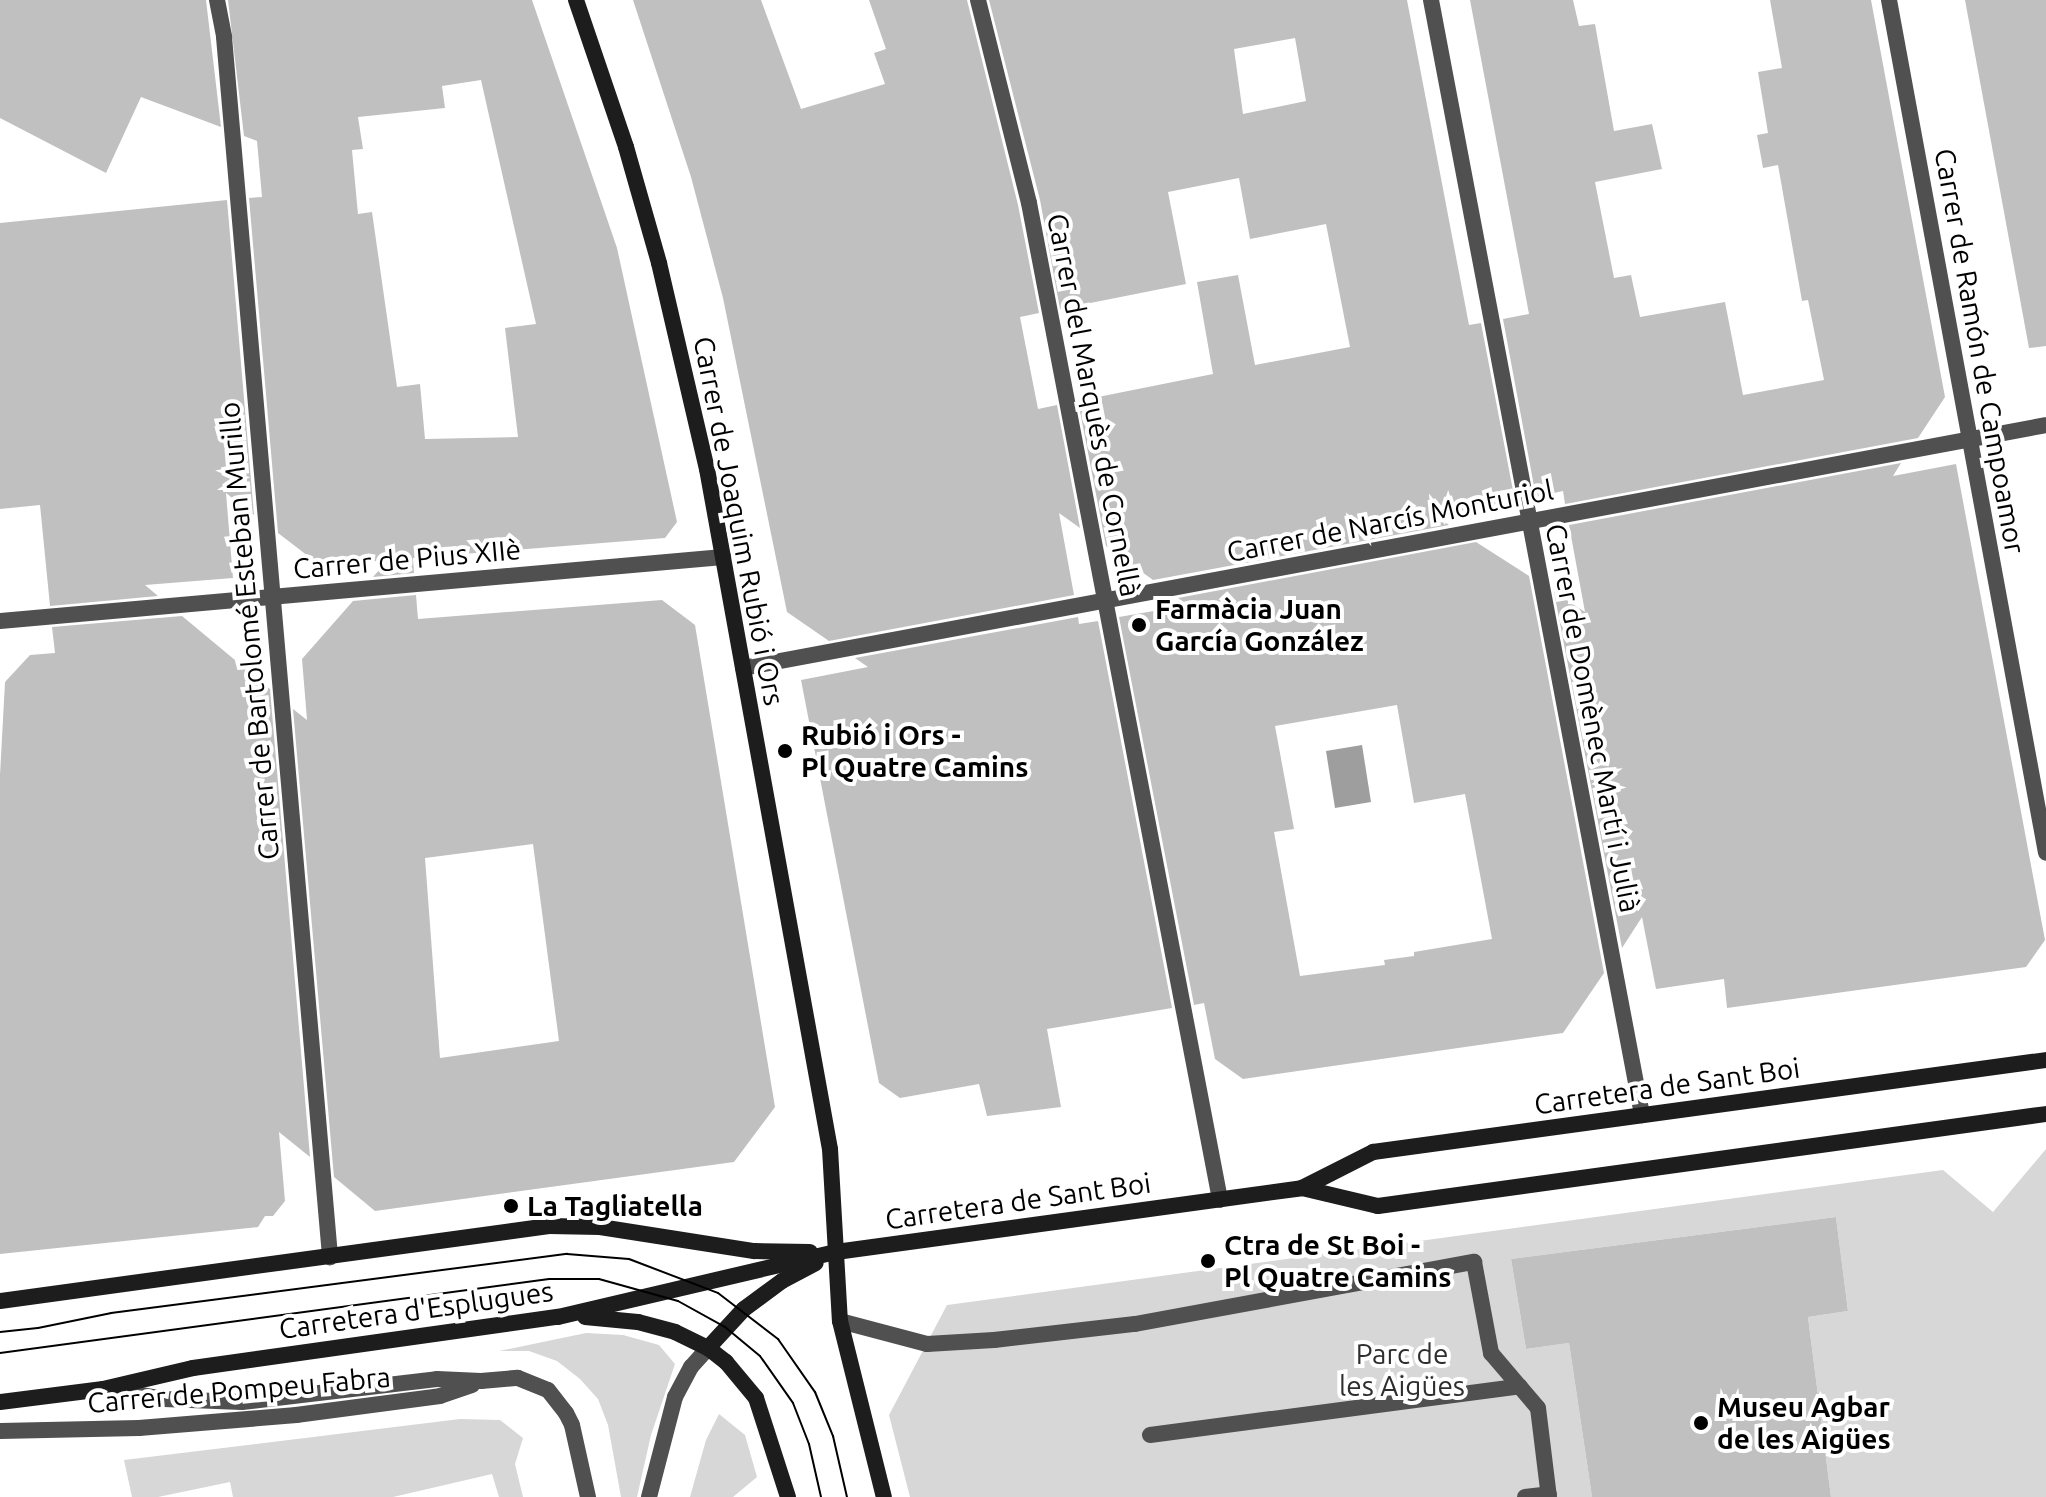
<!DOCTYPE html>
<html>
<head>
<meta charset="utf-8">
<style>
  body { margin:0 }
  #map { position:relative; width:2046px; height:1497px; overflow:hidden; background:#fff; font-family:Ubuntu,sans-serif }
  div>[style] { position:absolute }
  [style*='--x'] { left:calc(var(--x)*1px); top:calc(var(--y)*1px); width:calc(var(--w)*1px); rotate:calc(var(--a)*1deg) }
  .green>* { inset:0; background:#d7d7d7 }
  .water>* { inset:0; background:#9e9e9e }
  .building>* { inset:0; background:#c0c0c0 }
  .lane>* { height:16px; margin:-8px; padding:0 8px; transform-origin:8px; border-radius:8px; background:#505050 }
  .street>* { height:16px; margin:-8px; padding:0 8px; transform-origin:8px; border-radius:8px; background:#505050 }
  .secondary>* { height:16px; margin:-8px; padding:0 8px; transform-origin:8px; border-radius:8px; background:#1d1d1d }
  .tram>* { height:2px; margin:-1px; padding:0 1px; transform-origin:1px; border-radius:1px; background:#000 }
  .dots>* { width:22px; height:22px; translate:-50% -50%; box-sizing:border-box; border:4px solid #fff; border-radius:50% }
  span { translate:-50% -50%; white-space:nowrap; text-align:center; line-height:1.15; -webkit-text-stroke:8px #fff; paint-order:stroke }
  .street-label { font-size:28px; color:#000 }
  .poi-label { font-size:28px; color:#000; font-weight:700 }
  .left { translate:0 -50%; text-align:left }
  .park-label { font-size:28px; color:#2e2e2e }
</style>
</head>
<body>
<div id="map">
  <div class="green">
    <div style="clip-path:polygon(2046px 1149px,2046px 1497px,1831px 1497px,1808px 1317px,1848px 1311px,1836px 1217px,1511px 1259px,1526px 1349px,1569px 1343px,1592px 1497px,910px 1497px,889px 1415px,947px 1305px,1943px 1170px,1993px 1212px)"></div>
    <div style="clip-path:polygon(586px 1333px,623px 1335px,659px 1345px,675px 1364px,651px 1435px,637px 1497px,621px 1497px,608px 1425px,598px 1399px,580px 1379px,557px 1361px,529px 1351px,499px 1351px)"></div>
    <div style="clip-path:polygon(719px 1414px,745px 1435px,757px 1477px,733px 1497px,690px 1497px,706px 1440px)"></div>
    <div style="clip-path:polygon(460px 1419px,500px 1420px,523px 1438px,515px 1464px,523px 1497px,499px 1497px,492px 1474px,393px 1497px,233px 1497px,230px 1482px,158px 1497px,132px 1497px,124px 1460px)"></div>
  </div>
  <div class="water">
    <div style="clip-path:polygon(1362px 745px,1371px 802px,1335px 808px,1326px 751px)"></div>
  </div>
  <div class="building">
    <div style="clip-path:polygon(0 0,206px 0,221px 127px,141px 97px,106px 173px,0 118px)"></div>
    <div style="clip-path:polygon(evenodd,228px 0,532px 0,617px 248px,677px 522px,665px 538px,413px 558px,414px 573px,373px 577px,388px 560px,321px 566px,278px 533px,249px 198px,262px 197px,257px 141px,244px 136px,228px 0,481px 80px,536px 324px,505px 328px,518px 437px,425px 439px,420px 384px,397px 387px,372px 212px,358px 214px,352px 150px,363px 149px,358px 117px,445px 108px,442px 86px,481px 80px)"></div>
    <div style="clip-path:polygon(633px 0,761px 0,801px 109px,885px 84px,874px 53px,886px 49px,869px 0,967px 0,1018px 205px,1039px 313px,1020px 317px,1038px 409px,1057px 405px,1080px 528px,1059px 513px,1074px 595px,829px 641px,787px 612px,723px 298px,691px 177px)"></div>
    <div style="clip-path:polygon(evenodd,989px 0,1407px 0,1469px 325px,1481px 323px,1515px 501px,1436px 516px,1449px 525px,1153px 580px,1106px 546px,1078px 401px,1213px 374px,1197px 282px,1238px 275px,1255px 365px,1350px 347px,1326px 224px,1250px 239px,1239px 178px,1168px 192px,1186px 284px,1060px 309px,1040px 200px,989px 0,1295px 38px,1306px 101px,1243px 114px,1234px 49px,1295px 38px)"></div>
    <div style="clip-path:polygon(1470px 0,1573px 0,1579px 26px,1595px 24px,1614px 131px,1652px 124px,1662px 169px,1595px 182px,1614px 278px,1631px 275px,1640px 317px,1725px 302px,1743px 395px,1824px 380px,1808px 300px,1802px 301px,1778px 165px,1763px 168px,1757px 135px,1768px 133px,1758px 72px,1782px 68px,1770px 0,1871px 0,1945px 397px,1918px 438px,1565px 504px,1563px 491px,1536px 497px,1503px 319px,1529px 314px)"></div>
    <div style="clip-path:polygon(1965px 0,2046px 0,2046px 346px,2029px 348px)"></div>
    <div style="clip-path:polygon(227px 200px,254px 515px,226px 493px,233px 578px,145px 585px,158px 596px,50px 606px,40px 505px,0 509px,0 223px)"></div>
    <div style="clip-path:polygon(1901px 463px,1893px 476px,1956px 464px,2045px 940px,2026px 967px,1727px 1008px,1724px 979px,1656px 989px,1642px 917px,1622px 948px,1554px 592px,1585px 612px,1569px 525px)"></div>
    <div style="clip-path:polygon(evenodd,1476px 542px,1529px 576px,1604px 973px,1563px 1033px,1243px 1079px,1215px 1059px,1204px 1003px,1194px 1005px,1119px 617px,1188px 605px,1178px 598px,1476px 542px,1397px 705px,1414px 803px,1465px 794px,1492px 939px,1414px 952px,1414px 956px,1384px 960px,1385px 965px,1300px 976px,1274px 832px,1294px 829px,1275px 726px,1397px 705px)"></div>
    <div style="clip-path:polygon(evenodd,416px 595px,418px 619px,662px 600px,695px 625px,775px 1107px,734px 1162px,375px 1211px,334px 1177px,293px 709px,307px 720px,302px 659px,353px 601px,416px 595px,533px 844px,559px 1041px,440px 1058px,425px 858px,533px 844px)"></div>
    <div style="clip-path:polygon(182px 616px,270px 689px,310px 1157px,279px 1132px,285px 1201px,273px 1216px,265px 1216px,258px 1227px,0 1254px,0 775px,5px 682px,30px 655px,55px 653px,52px 627px)"></div>
    <div style="clip-path:polygon(1078px 617px,1079px 624px,1098px 621px,1172px 1008px,1047px 1029px,1061px 1107px,987px 1116px,979px 1084px,900px 1098px,879px 1083px,801px 680px,868px 667px,855px 658px)"></div>
    <div style="clip-path:polygon(1836px 1217px,1848px 1311px,1808px 1317px,1831px 1497px,1592px 1497px,1569px 1343px,1526px 1349px,1511px 1259px)"></div>
  </div>
  <div class="lane">
    <div style="--x:840;--y:1321;--w:90;--a:14.8"></div>
    <div style="--x:927;--y:1344;--w:67;--a:-3.4"></div>
    <div style="--x:994;--y:1340;--w:142;--a:-6.5"></div>
    <div style="--x:1135;--y:1324;--w:345;--a:-10.4"></div>
    <div style="--x:1474;--y:1262;--w:93;--a:79.4"></div>
    <div style="--x:1491;--y:1353;--w:72;--a:49.5"></div>
    <div style="--x:1538;--y:1408;--w:90;--a:83"></div>
    <div style="--x:1150;--y:1435;--w:373;--a:-7.5"></div>
    <div style="--x:1525;--y:1497;--w:24;--a:-7"></div>
  </div>
  <div class="street">
    <div style="--x:217;--y:0;--w:38;--a:79"></div>
    <div style="--x:224;--y:37;--w:1225;--a:85.03"></div>
    <div style="--x:978;--y:0;--w:209;--a:75.9"></div>
    <div style="--x:1029;--y:203;--w:1015;--a:79.15"></div>
    <div style="--x:1431;--y:0;--w:1135;--a:79.28"></div>
    <div style="--x:1889;--y:0;--w:867;--a:79.57"></div>
    <div style="--x:0;--y:621;--w:726;--a:-5.06"></div>
    <div style="--x:743;--y:668;--w:1325;--a:-10.56"></div>
    <div style="--x:105;--y:1389;--w:60;--a:9.6"></div>
    <div style="--x:164;--y:1399;--w:78;--a:2.2"></div>
    <div style="--x:242;--y:1402;--w:196;--a:-6.7"></div>
    <div style="--x:437;--y:1379;--w:44;--a:2.6"></div>
    <div style="--x:481;--y:1381;--w:37;--a:-5"></div>
    <div style="--x:518;--y:1378;--w:32;--a:22"></div>
    <div style="--x:548;--y:1390;--w:29;--a:52"></div>
    <div style="--x:566;--y:1413;--w:13;--a:63"></div>
    <div style="--x:572;--y:1425;--w:74;--a:77.5"></div>
    <div style="--x:0;--y:1431;--w:139;--a:-1.2"></div>
    <div style="--x:139;--y:1428;--w:158;--a:-4.7"></div>
    <div style="--x:296;--y:1415;--w:145;--a:-7.5"></div>
    <div style="--x:440;--y:1396;--w:34;--a:-19"></div>
    <div style="--x:649;--y:1497;--w:103;--a:-75.4"></div>
    <div style="--x:675;--y:1397;--w:34;--a:-62"></div>
    <div style="--x:691;--y:1367;--w:25;--a:-48"></div>
  </div>
  <div class="secondary">
    <div style="--x:576;--y:0;--w:155;--a:71.2"></div>
    <div style="--x:626;--y:147;--w:121;--a:74.1"></div>
    <div style="--x:659;--y:263;--w:212;--a:76.9"></div>
    <div style="--x:707;--y:469;--w:691;--a:79.75"></div>
    <div style="--x:830;--y:1149;--w:172;--a:86.7"></div>
    <div style="--x:840;--y:1321;--w:181;--a:76"></div>
    <div style="--x:1302;--y:1188;--w:78;--a:13.3"></div>
    <div style="--x:1378;--y:1206;--w:674;--a:-7.84"></div>
    <div style="--x:0;--y:1301;--w:554;--a:-7.78"></div>
    <div style="--x:549;--y:1226;--w:51;--a:1.1"></div>
    <div style="--x:600;--y:1227;--w:156;--a:8.9"></div>
    <div style="--x:754;--y:1251;--w:56;--a:1"></div>
    <div style="--x:585;--y:1317;--w:53;--a:5.4"></div>
    <div style="--x:638;--y:1322;--w:38;--a:15"></div>
    <div style="--x:675;--y:1332;--w:37;--a:26"></div>
    <div style="--x:708;--y:1348;--w:23;--a:38"></div>
    <div style="--x:726;--y:1362;--w:47;--a:50.2"></div>
    <div style="--x:756;--y:1398;--w:104;--a:72.1"></div>
    <div style="--x:708;--y:1348;--w:53;--a:-47.3"></div>
    <div style="--x:744;--y:1309;--w:47;--a:-36.4"></div>
    <div style="--x:782;--y:1281;--w:38;--a:-28"></div>
    <div style="--x:0;--y:1402;--w:104;--a:-7.2"></div>
    <div style="--x:103;--y:1389;--w:92;--a:-13.1"></div>
    <div style="--x:193;--y:1368;--w:369;--a:-8"></div>
    <div style="--x:558;--y:1317;--w:285;--a:-13.2"></div>
    <div style="--x:836;--y:1252;--w:470;--a:-7.8"></div>
    <div style="--x:1302;--y:1188;--w:80;--a:-26.9"></div>
    <div style="--x:1373;--y:1152;--w:679;--a:-7.78"></div>
  </div>
  <div class="tram">
    <div style="--x:0;--y:1332;--w:38;--a:-6"></div>
    <div style="--x:38;--y:1328;--w:75;--a:-11.6"></div>
    <div style="--x:111;--y:1313;--w:460;--a:-7.4"></div>
    <div style="--x:567;--y:1254;--w:62;--a:4.6"></div>
    <div style="--x:629;--y:1259;--w:95;--a:20.9"></div>
    <div style="--x:718;--y:1293;--w:76;--a:37.5"></div>
    <div style="--x:778;--y:1339;--w:65;--a:55.1"></div>
    <div style="--x:815;--y:1392;--w:48;--a:67.8"></div>
    <div style="--x:833;--y:1436;--w:63;--a:77.1"></div>
    <div style="--x:0;--y:1353;--w:554;--a:-7.68"></div>
    <div style="--x:549;--y:1279;--w:50;--a:0"></div>
    <div style="--x:599;--y:1279;--w:82;--a:15.6"></div>
    <div style="--x:678;--y:1301;--w:54;--a:29"></div>
    <div style="--x:725;--y:1327;--w:45;--a:39.6"></div>
    <div style="--x:760;--y:1356;--w:57;--a:54.9"></div>
    <div style="--x:793;--y:1403;--w:44;--a:68.7"></div>
    <div style="--x:809;--y:1444;--w:54;--a:77.2"></div>
  </div>
  <div class="dots">
    <div style="left:1139px;top:625px;background:#000"></div>
    <div style="left:785px;top:751px;background:#000"></div>
    <div style="left:511px;top:1206px;background:#000"></div>
    <div style="left:1208px;top:1261px;background:#000"></div>
    <div style="left:1701px;top:1423px;background:#000"></div>
  </div>
  <div class="street-label">
    <span style="left:1980px;top:351px;rotate:80deg">Carrer de Ramón de Campoamor</span>
    <span style="left:1094px;top:405px;rotate:79deg">Carrer del Marquès de Cornellà</span>
    <span style="left:739px;top:521px;rotate:79deg">Carrer de Joaquim Rubió i Ors</span>
    <span style="left:1390px;top:521px;rotate:-11deg">Carrer de Narcís Monturiol</span>
    <span style="left:407px;top:559px;rotate:-5deg">Carrer de Pius XIIè</span>
    <span style="left:249px;top:631px;rotate:-95deg">Carrer de Bartolomé Esteban Murillo</span>
    <span style="left:1593px;top:718px;rotate:79deg">Carrer de Domènec Martí i Julià</span>
    <span style="left:1667px;top:1086px;rotate:-8deg">Carretera de Sant Boi</span>
    <span style="left:1018px;top:1201px;rotate:-8deg">Carretera de Sant Boi</span>
    <span style="left:416px;top:1310px;rotate:-8deg">Carretera d'Esplugues</span>
    <span style="left:239px;top:1390px;rotate:-5deg">Carrer de Pompeu Fabra</span>
  </div>
  <div class="poi-label">
    <span class="left" style="left:1155px;top:625px">Farmàcia Juan<br>García González</span>
    <span class="left" style="left:801px;top:751px">Rubió i Ors -<br>Pl Quatre Camins</span>
    <span class="left" style="left:527px;top:1206px">La Tagliatella</span>
    <span class="left" style="left:1224px;top:1261px">Ctra de St Boi -<br>Pl Quatre Camins</span>
    <span class="left" style="left:1717px;top:1423px">Museu Agbar<br>de les Aigües</span>
  </div>
  <div class="park-label">
    <span style="left:1402px;top:1370px">Parc de<br>les Aigües</span>
  </div>
</div>
</body>
</html>
